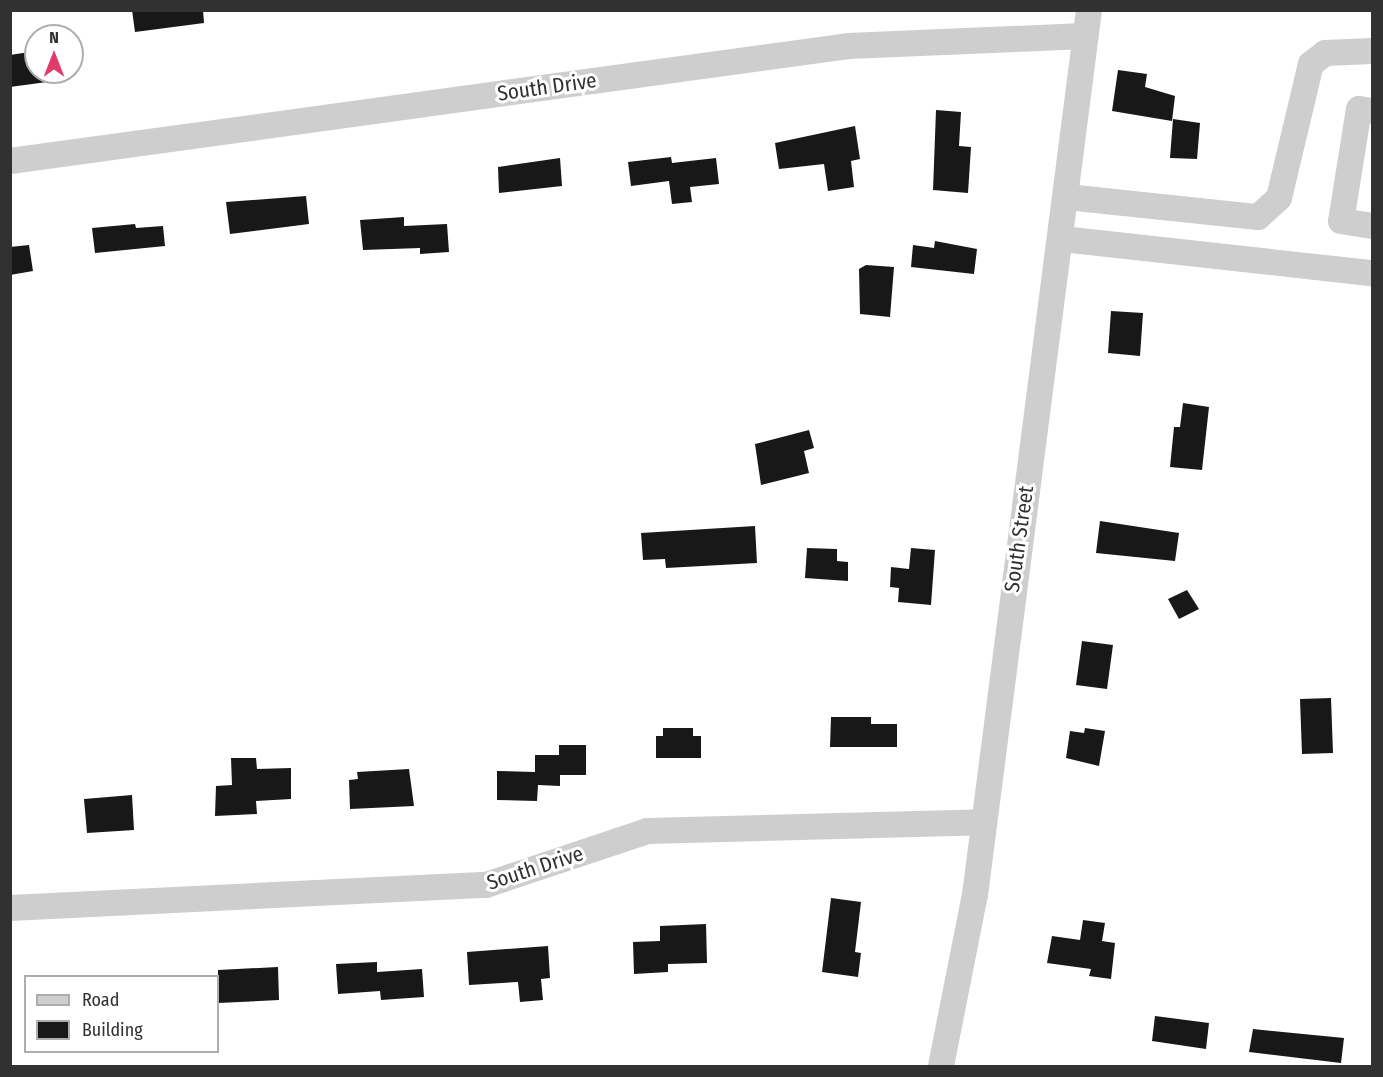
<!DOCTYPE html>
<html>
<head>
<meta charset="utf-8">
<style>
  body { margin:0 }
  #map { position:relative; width:1383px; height:1077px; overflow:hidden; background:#fff; font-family:"Fira Sans Condensed",sans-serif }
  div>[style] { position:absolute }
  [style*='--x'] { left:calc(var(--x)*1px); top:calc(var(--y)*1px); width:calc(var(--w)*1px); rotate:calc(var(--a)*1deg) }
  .building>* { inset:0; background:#181818 }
  .minor>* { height:26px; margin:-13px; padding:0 13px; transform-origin:13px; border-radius:13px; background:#cecece }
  span { translate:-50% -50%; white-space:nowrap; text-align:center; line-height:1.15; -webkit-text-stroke:6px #fff; paint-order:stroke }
  .street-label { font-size:21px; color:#313131 }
  .frame { position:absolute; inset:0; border:12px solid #313131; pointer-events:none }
  .legend { position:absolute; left:24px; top:975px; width:195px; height:78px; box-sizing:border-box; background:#fff; border:2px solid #adadad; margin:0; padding:8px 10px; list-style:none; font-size:18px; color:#313131 }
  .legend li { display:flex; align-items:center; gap:12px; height:30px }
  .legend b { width:30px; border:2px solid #adadad }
  .north { position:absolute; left:24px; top:24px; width:60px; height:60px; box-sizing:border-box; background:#fff; border:2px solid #adadad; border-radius:50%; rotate:0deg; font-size:16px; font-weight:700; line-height:24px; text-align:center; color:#313131 }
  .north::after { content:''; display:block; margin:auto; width:21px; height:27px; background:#e13b69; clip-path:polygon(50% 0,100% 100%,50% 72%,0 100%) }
</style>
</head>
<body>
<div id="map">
  <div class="building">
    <div style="clip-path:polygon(132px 10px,203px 10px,204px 23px,135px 32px)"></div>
    <div style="clip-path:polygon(36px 51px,36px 72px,46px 72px,47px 82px,10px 87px,10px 55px)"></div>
    <div style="clip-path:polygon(1118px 70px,1147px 74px,1145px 87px,1175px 96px,1172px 121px,1112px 111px)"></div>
    <div style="clip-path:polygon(936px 110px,961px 112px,959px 146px,971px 147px,968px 193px,933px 190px)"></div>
    <div style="clip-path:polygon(1173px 119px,1200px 123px,1197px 159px,1170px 158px)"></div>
    <div style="clip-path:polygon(855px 126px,860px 159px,851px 161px,854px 187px,828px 191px,824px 164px,779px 169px,775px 143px)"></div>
    <div style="clip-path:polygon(671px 157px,672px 163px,716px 158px,719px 184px,690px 187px,692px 202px,672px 204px,669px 181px,631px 186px,628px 162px)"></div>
    <div style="clip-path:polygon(560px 158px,562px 186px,499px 193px,498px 167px)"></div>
    <div style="clip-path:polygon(306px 196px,309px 224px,230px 234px,226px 202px)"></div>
    <div style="clip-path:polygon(404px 217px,404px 226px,447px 224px,449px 252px,420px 254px,420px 248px,363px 250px,360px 220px)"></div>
    <div style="clip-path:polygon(135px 224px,136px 228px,163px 226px,165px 246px,95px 253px,92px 228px)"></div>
    <div style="clip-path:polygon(935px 241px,977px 249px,974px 274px,911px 267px,913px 245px,934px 248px)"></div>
    <div style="clip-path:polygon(29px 245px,33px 271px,10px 275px,10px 247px)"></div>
    <div style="clip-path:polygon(866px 265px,894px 267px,890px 317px,860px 314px,859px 269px)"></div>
    <div style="clip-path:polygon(1111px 311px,1143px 313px,1140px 356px,1108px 353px)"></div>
    <div style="clip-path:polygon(1183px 403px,1209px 407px,1202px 470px,1170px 467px,1174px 427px,1180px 427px)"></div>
    <div style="clip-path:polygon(809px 430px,814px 448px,804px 451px,809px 473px,761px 485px,755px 444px)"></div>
    <div style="clip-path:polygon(1100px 521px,1179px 533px,1175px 561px,1096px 553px)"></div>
    <div style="clip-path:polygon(755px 526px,757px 563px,666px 568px,665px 559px,643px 560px,641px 533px)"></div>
    <div style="clip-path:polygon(807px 548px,837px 549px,837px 561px,848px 562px,848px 581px,805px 578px)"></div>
    <div style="clip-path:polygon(911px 548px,935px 550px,931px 605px,898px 602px,899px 588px,890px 587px,891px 567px,909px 569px)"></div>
    <div style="clip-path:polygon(1187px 590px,1199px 609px,1179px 619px,1168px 599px)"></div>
    <div style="clip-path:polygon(1082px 641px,1113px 645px,1107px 689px,1076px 685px)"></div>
    <div style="clip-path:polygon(1331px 698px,1333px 753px,1302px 754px,1300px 699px)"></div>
    <div style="clip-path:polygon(831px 717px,871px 717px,871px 724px,897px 724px,897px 747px,830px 747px)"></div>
    <div style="clip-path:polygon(663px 728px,693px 728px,693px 736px,701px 736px,701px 758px,656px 758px,656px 736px,663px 736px)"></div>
    <div style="clip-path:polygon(1085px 728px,1105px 731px,1099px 766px,1066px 758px,1070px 731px,1084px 733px)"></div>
    <div style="clip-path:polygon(559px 745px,586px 745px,586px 775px,560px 775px,560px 786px,538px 785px,537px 801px,497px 800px,497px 771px,535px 772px,535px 755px,559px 755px)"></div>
    <div style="clip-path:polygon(231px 758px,256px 758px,257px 769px,291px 768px,291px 799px,256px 801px,257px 814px,215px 816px,216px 786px,232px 785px)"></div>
    <div style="clip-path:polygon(409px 769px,414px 806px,350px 809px,349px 780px,358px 779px,357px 772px)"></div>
    <div style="clip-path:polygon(132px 795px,134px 830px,87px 833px,84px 799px)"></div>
    <div style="clip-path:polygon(831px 898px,861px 902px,855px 952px,861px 953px,858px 977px,822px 972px)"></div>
    <div style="clip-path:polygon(1083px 920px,1105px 923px,1102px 941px,1115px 943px,1111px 979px,1089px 976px,1091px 969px,1047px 963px,1052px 936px,1080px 940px)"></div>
    <div style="clip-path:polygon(706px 924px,707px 963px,668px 964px,668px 972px,634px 974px,633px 942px,660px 941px,660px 926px)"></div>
    <div style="clip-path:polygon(548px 946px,550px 978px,541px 979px,543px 1000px,520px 1002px,518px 982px,469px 985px,467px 952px)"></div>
    <div style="clip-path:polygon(377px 962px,377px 972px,422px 969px,424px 997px,381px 1000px,380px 991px,338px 994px,336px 964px)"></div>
    <div style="clip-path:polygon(278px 967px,279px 1000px,218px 1003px,218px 970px)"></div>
    <div style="clip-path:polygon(1155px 1016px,1209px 1023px,1206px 1049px,1152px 1041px)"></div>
    <div style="clip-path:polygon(1253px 1029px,1344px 1038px,1341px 1063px,1249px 1052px)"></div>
  </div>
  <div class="minor">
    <div style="--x:1372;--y:111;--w:13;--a:-171"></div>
    <div style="--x:1359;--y:109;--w:113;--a:99.1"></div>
    <div style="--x:1341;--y:221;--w:31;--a:9"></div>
    <div style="--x:10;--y:161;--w:846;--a:-7.81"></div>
    <div style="--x:848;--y:46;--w:237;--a:-2.4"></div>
    <div style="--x:1067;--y:197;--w:192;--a:6"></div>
    <div style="--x:1258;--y:217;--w:28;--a:-42"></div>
    <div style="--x:1279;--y:198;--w:138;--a:-76.6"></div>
    <div style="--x:1311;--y:64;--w:18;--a:-38"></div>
    <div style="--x:1325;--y:53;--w:47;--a:-2.4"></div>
    <div style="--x:1062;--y:239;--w:312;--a:6.3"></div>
    <div style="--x:10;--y:908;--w:477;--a:-2.8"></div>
    <div style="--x:486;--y:885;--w:170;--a:-18.5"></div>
    <div style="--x:647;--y:831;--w:337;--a:-1.5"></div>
    <div style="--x:941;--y:1066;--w:174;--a:-78.8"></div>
    <div style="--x:975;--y:895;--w:892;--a:-82.66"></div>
  </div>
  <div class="street-label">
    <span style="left:547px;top:87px;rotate:-8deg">South Drive</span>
    <span style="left:1019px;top:539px;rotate:-82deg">South Street</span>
    <span style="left:535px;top:868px;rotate:-18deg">South Drive</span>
  </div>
  <div class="frame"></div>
  <ul class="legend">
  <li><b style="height:8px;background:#cecece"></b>Road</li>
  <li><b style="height:16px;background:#181818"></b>Building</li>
  </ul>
  <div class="north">N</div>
</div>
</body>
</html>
